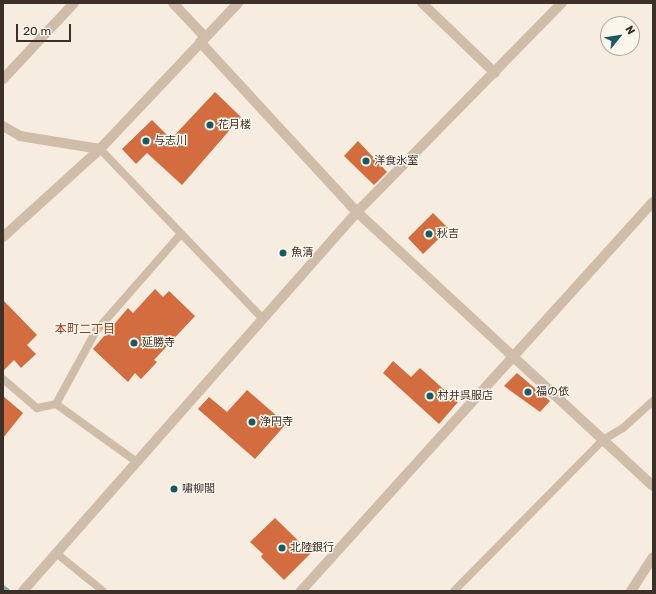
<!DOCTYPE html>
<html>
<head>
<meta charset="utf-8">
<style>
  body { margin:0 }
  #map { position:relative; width:656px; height:594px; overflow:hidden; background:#f6ecdf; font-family:Rubik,"Noto Sans JP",sans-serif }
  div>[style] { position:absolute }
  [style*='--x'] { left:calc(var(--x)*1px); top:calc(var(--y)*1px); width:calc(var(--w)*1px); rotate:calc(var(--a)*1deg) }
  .stream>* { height:5.5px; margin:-2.75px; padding:0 2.75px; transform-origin:2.75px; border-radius:2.75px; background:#7ab0b6 }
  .building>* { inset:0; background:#d36d40 }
  .service>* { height:8px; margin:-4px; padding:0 4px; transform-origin:4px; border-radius:4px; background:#d0bda9 }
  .minor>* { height:10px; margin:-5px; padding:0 5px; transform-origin:5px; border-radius:5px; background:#d0bda9 }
  .tertiary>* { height:10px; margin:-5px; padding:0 5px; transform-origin:5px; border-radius:5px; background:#d0bda9 }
  .dots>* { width:11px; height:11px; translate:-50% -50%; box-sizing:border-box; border:2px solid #fcf6ec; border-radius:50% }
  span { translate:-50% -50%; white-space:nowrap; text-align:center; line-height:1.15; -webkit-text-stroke:3px #fcf6ec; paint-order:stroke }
  .poi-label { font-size:11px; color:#3c3029 }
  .left { translate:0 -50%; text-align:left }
  .neighbourhood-label { font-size:12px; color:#953e19 }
  .frame { position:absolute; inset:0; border:4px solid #3c3029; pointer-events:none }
  .north { position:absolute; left:600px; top:16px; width:40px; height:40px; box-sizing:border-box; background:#fcf6ec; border:1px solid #afa79e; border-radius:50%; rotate:60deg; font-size:11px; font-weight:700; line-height:16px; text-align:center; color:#3c3029 }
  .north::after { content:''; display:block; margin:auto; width:14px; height:18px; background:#195963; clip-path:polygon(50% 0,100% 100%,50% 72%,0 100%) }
  .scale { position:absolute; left:16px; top:24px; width:55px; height:18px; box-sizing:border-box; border:2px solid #3c3029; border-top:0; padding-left:5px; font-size:12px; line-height:14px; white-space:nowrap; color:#3c3029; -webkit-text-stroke:3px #fcf6ec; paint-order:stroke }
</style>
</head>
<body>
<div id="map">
  <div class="stream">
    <div style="--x:3;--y:588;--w:5;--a:37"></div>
  </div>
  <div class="building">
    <div style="clip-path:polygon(215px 92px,241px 117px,182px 185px,147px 153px,136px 164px,122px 149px,152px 120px,171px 139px)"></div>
    <div style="clip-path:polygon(358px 141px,387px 172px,374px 185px,344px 156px)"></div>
    <div style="clip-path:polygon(433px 213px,449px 229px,423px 254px,408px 238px)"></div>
    <div style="clip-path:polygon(155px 289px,163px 297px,169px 291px,195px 316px,154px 360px,157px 362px,141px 379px,135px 373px,128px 382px,93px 349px,128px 308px,133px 313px)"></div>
    <div style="clip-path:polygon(3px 300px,37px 335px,27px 345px,36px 354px,21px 368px,14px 360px,3px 371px)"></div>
    <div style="clip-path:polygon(393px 361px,411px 377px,420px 368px,458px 402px,439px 424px,383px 373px)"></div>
    <div style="clip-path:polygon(517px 373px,550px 401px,540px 412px,504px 386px)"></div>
    <div style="clip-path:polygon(247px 390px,286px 424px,255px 459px,198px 409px,209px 397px,227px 412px)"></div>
    <div style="clip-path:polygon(3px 396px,23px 413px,3px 438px)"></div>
    <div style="clip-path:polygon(275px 518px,311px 553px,284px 580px,261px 557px,263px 554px,250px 542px)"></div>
  </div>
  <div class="service">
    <div style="--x:100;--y:149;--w:236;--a:46.2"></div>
    <div style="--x:3;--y:379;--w:45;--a:40.5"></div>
    <div style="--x:37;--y:408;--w:19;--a:-12"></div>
    <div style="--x:56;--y:404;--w:83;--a:-61.3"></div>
    <div style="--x:96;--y:331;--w:129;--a:-48.8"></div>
    <div style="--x:56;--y:404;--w:100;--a:35.6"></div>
    <div style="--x:56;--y:553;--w:60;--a:39"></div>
    <div style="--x:454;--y:591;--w:212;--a:-45.4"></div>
    <div style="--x:603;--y:440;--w:23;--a:-31"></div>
    <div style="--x:623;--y:428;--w:40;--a:-42"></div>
  </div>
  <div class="minor">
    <div style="--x:173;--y:3;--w:47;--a:46.7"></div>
    <div style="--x:422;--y:3;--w:101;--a:43.8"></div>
    <div style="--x:200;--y:42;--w:231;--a:47.3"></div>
    <div style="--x:357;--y:212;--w:403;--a:42.8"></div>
    <div style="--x:3;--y:79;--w:104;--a:-46.9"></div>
    <div style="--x:3;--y:126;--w:20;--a:30"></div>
    <div style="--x:20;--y:136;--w:81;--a:9.2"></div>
    <div style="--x:3;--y:237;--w:131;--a:-42.2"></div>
    <div style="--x:100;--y:149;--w:201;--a:-46.6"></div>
    <div style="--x:23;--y:591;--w:505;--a:-48.61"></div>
    <div style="--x:357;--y:212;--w:293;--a:-45.6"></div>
    <div style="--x:301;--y:591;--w:525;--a:-47.86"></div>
  </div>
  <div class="tertiary">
    <div style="--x:631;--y:591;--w:40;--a:-57.1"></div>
  </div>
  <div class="dots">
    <div style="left:210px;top:125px;background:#195963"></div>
    <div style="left:146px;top:141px;background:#195963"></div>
    <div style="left:366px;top:161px;background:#195963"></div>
    <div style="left:429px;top:234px;background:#195963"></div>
    <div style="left:283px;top:253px;background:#195963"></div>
    <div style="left:134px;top:343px;background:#195963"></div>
    <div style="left:528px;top:392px;background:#195963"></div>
    <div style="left:430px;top:396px;background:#195963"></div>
    <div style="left:252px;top:422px;background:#195963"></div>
    <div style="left:174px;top:489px;background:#195963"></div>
    <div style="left:282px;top:548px;background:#195963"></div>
  </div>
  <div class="poi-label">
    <span class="left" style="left:218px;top:125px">花月楼</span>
    <span class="left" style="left:154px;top:141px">与志川</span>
    <span class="left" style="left:374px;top:161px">洋食氷室</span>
    <span class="left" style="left:437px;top:234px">秋吉</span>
    <span class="left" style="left:291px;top:253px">魚清</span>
    <span class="left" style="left:142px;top:343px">延勝寺</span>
    <span class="left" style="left:536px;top:392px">福の依</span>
    <span class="left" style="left:438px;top:396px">村井呉服店</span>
    <span class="left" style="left:260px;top:422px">浄円寺</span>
    <span class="left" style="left:182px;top:489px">嘯柳閣</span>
    <span class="left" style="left:290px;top:548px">北陸銀行</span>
  </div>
  <div class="neighbourhood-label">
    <span style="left:85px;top:330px">本町二丁目</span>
  </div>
  <div class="frame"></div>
  <div class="north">N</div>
  <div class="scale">20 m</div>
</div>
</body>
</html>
